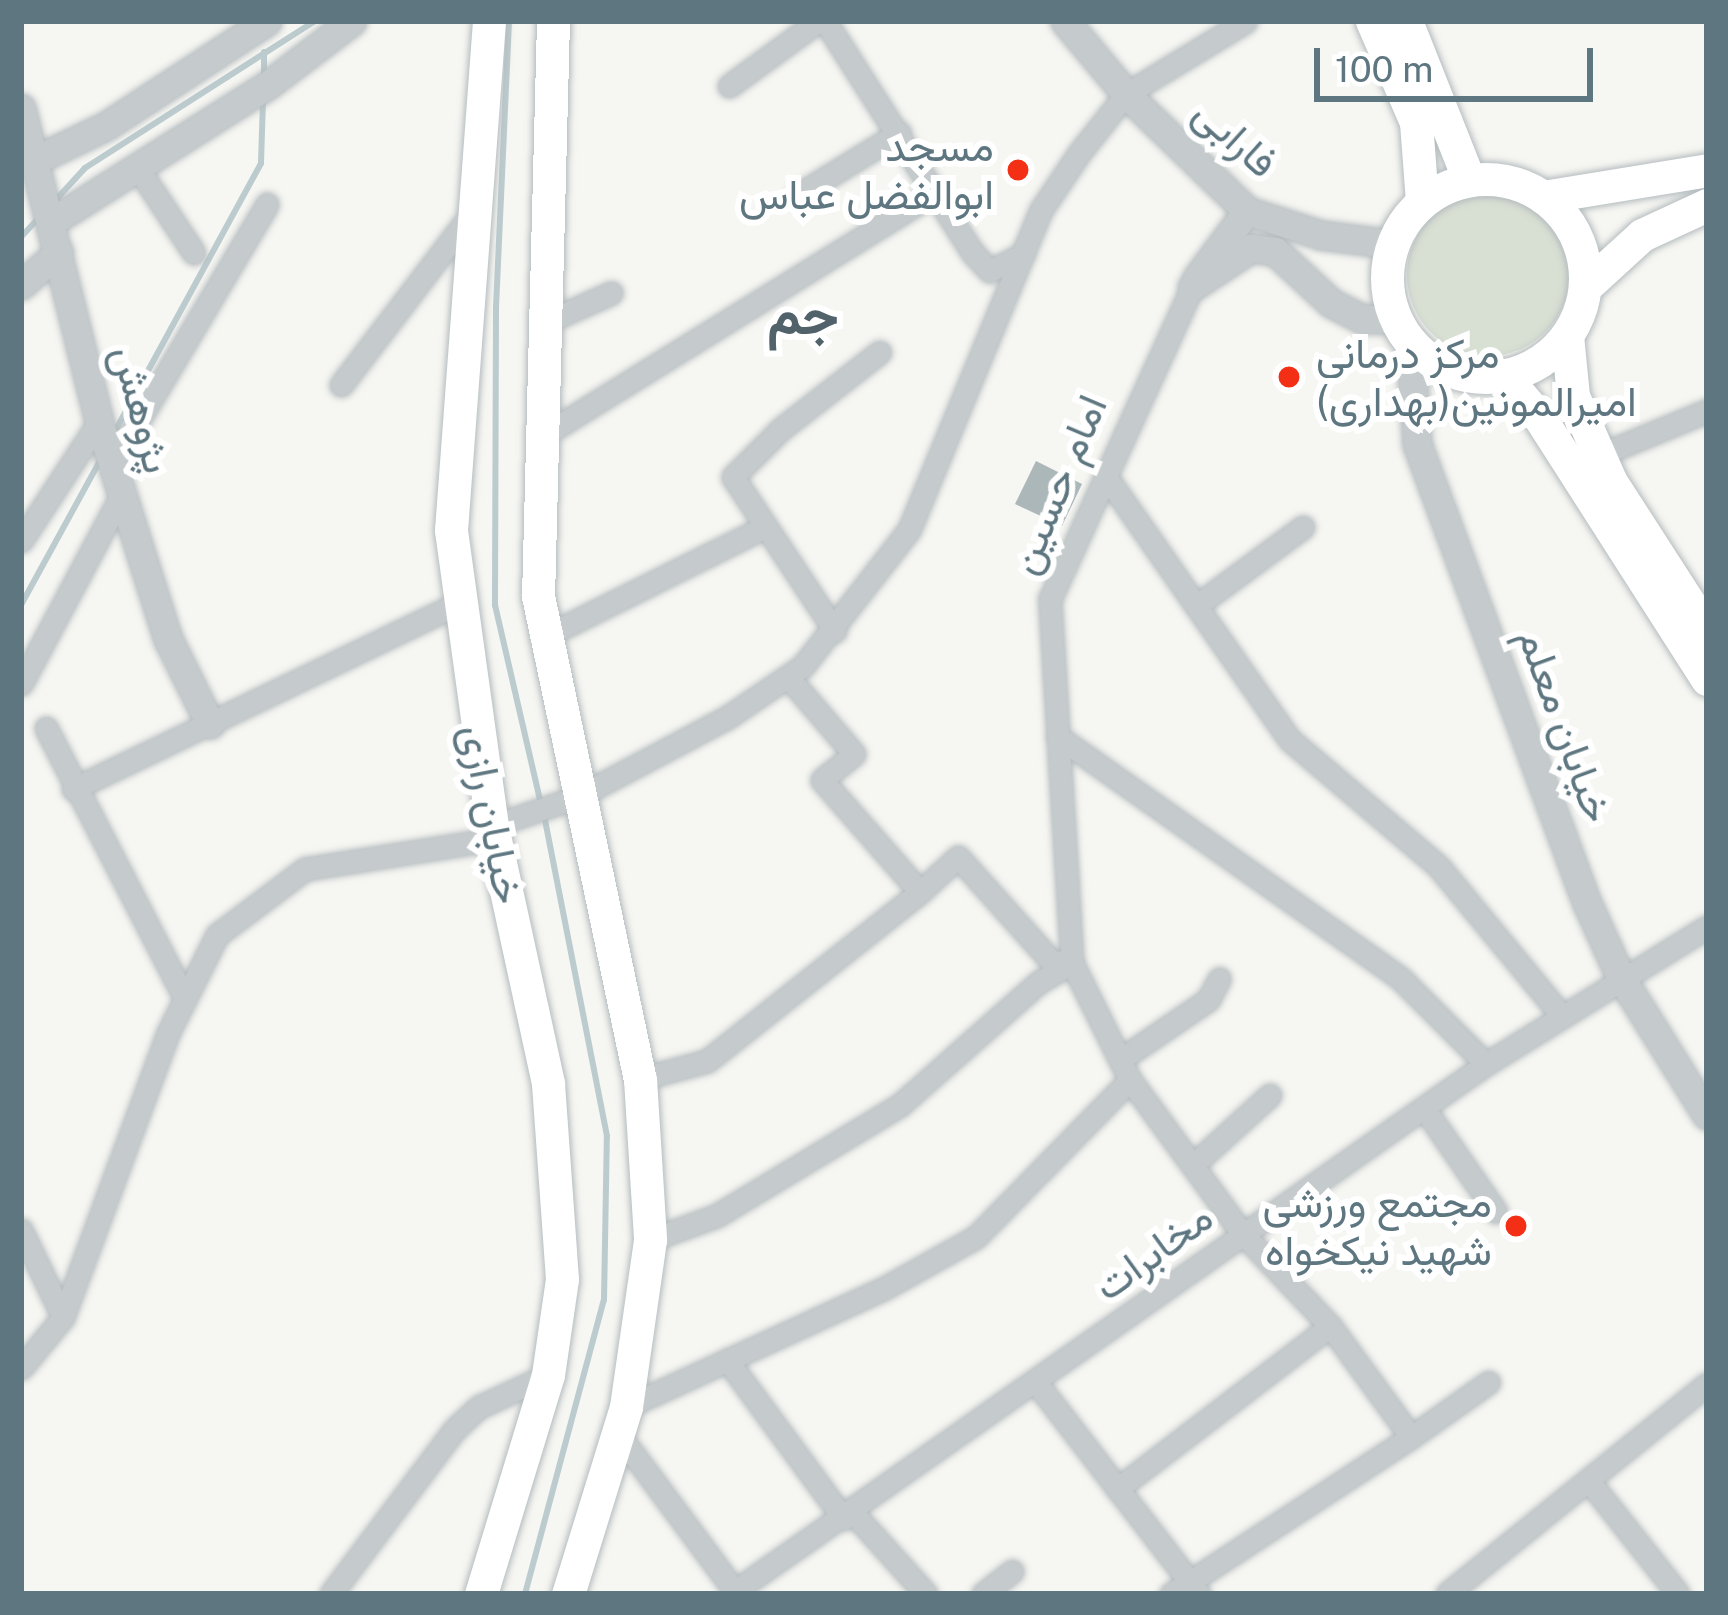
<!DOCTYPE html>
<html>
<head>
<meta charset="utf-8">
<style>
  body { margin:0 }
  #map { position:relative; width:1728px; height:1615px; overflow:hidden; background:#f6f6f2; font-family:"Public Sans",Vazirmatn,sans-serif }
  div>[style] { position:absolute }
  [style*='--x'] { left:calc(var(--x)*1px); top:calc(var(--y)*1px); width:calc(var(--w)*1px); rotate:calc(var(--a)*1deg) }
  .green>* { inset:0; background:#d8dfd3 }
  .round { border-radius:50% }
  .stream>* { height:6px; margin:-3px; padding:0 3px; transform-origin:3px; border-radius:3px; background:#bccbce }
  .building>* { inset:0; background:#acb7ba }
  .roads { filter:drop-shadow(0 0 3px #b5bcbf) drop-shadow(0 0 3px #b5bcbf) }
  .minor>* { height:21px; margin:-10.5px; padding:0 10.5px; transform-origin:10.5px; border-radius:10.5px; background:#c5cacc }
  .tertiary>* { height:27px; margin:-13.5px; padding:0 13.5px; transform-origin:13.5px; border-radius:13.5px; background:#c5cacc }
  .secondary>* { height:33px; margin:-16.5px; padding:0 16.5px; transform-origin:16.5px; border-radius:16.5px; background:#fff }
  .secondary>.ring { margin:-16.5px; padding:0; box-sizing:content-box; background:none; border:33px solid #fff; border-radius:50% }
  .dots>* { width:33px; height:33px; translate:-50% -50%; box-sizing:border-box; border:6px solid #fff; border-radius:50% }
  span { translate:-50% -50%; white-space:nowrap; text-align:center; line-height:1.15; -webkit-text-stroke:12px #fff; paint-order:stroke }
  .street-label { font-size:42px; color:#5e7680 }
  .poi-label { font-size:42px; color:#5e7680 }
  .right { translate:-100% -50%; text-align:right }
  .left { translate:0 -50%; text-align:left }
  .district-label { font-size:54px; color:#51626b; font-weight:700 }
  .frame { position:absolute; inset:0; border:24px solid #5e7680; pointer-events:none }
  .scale { position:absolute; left:1314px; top:48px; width:279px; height:54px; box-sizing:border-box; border:6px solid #5e7680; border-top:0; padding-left:15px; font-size:36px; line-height:42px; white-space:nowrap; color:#5e7680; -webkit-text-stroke:9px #fff; paint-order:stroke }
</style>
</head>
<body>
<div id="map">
  <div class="green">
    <div class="round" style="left:1407px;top:194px;width:162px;height:162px"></div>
  </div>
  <div class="stream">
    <div style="--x:509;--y:21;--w:288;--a:92.6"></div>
    <div style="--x:496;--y:309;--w:296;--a:90.2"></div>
    <div style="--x:495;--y:605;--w:204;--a:77"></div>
    <div style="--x:264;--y:74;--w:22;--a:-90"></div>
    <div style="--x:52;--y:204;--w:49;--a:-47.5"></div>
    <div style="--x:85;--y:168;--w:273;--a:-32.6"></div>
    <div style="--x:21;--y:237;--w:26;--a:-47"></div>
    <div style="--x:114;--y:433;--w:307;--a:-61.4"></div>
    <div style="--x:261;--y:163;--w:64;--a:-88.2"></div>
    <div style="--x:21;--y:605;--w:164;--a:-61.3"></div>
    <div style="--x:525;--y:1594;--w:304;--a:-75"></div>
    <div style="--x:604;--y:1300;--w:164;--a:-89"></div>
    <div style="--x:607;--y:1136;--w:326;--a:-101.1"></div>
  </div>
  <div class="building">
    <div style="clip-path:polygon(1036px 461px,1082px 484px,1062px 526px,1015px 504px)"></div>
  </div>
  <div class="roads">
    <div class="minor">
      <div style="--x:825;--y:21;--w:274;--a:57.5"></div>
      <div style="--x:972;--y:252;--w:26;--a:47"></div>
      <div style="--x:990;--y:271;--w:38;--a:-27"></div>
      <div style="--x:729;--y:86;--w:110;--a:-36.1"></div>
      <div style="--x:137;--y:167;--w:103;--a:56.5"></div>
      <div style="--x:798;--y:195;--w:119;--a:-31.5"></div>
      <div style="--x:542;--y:324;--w:76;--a:-24.2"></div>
      <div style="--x:341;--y:385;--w:211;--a:-52.7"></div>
      <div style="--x:539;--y:438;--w:468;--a:-31.8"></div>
      <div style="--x:1600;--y:455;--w:116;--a:-22.4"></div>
      <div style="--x:114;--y:462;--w:300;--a:-59.3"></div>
      <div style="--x:1105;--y:475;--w:323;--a:55.1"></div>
      <div style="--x:1290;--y:740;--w:196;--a:40.4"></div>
      <div style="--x:1439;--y:867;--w:193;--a:50.5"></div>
      <div style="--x:21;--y:541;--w:142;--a:-56.8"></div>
      <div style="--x:1200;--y:603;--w:128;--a:-36.4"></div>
      <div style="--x:835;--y:631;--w:185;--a:-123.5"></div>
      <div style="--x:733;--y:477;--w:68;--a:-45"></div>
      <div style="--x:781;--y:429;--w:125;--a:-37.9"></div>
      <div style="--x:546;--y:636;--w:242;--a:-26.5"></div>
      <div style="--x:21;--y:684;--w:215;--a:-62"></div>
      <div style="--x:46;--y:728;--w:304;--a:62.8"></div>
      <div style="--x:1057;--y:736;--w:421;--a:35.2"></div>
      <div style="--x:1401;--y:979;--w:120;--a:45"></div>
      <div style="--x:73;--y:789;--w:424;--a:-25.7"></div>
      <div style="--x:492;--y:826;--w:90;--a:-18.8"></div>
      <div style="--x:577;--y:797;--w:171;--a:-27.9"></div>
      <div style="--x:728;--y:717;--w:91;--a:-34.2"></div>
      <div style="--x:803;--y:666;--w:172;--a:-52.1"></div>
      <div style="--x:909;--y:530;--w:346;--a:-67.6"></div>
      <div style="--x:1041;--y:210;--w:70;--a:-56.1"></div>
      <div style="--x:1080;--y:152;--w:74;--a:-51.6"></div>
      <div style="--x:1126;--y:94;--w:140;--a:-31.3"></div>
      <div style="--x:920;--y:892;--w:52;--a:-42.6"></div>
      <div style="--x:958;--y:857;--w:140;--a:48.2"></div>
      <div style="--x:1051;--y:961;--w:21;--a:5"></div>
      <div style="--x:1124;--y:1057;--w:102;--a:-34.2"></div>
      <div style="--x:1208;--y:1000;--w:24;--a:-62"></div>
      <div style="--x:640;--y:1079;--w:69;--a:-15"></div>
      <div style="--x:707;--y:1061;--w:272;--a:-38.4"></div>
      <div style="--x:920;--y:892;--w:149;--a:-131.2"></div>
      <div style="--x:822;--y:780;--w:41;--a:-39.1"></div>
      <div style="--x:854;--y:754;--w:101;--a:-130.6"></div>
      <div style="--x:1424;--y:1108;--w:126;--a:55.3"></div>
      <div style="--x:1193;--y:1165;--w:104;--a:-42.3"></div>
      <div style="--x:21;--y:1230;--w:97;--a:64.2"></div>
      <div style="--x:650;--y:1240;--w:70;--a:-20"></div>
      <div style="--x:716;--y:1216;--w:215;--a:-31.1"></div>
      <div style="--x:900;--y:1105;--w:186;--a:-41.5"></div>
      <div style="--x:1039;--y:982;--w:38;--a:-30"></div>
      <div style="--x:727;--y:1360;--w:197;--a:53.7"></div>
      <div style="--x:21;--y:1368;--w:66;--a:-50.5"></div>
      <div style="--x:63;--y:1317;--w:303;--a:-69.7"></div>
      <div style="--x:168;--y:1033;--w:110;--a:-63.4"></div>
      <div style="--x:217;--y:935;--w:110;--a:-36.9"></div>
      <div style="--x:305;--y:869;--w:192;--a:-9"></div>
      <div style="--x:1038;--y:1385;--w:264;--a:52.4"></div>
      <div style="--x:626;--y:1407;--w:283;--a:-24.7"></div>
      <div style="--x:883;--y:1289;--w:107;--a:-29.2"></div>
      <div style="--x:976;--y:1237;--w:220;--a:-45.6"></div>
      <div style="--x:619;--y:1435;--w:198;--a:53.4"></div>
      <div style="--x:1411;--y:1437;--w:95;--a:-35.2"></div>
      <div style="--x:1588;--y:1480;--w:145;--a:51.7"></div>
      <div style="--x:1117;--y:1489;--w:268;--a:-37.4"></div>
      <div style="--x:853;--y:1513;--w:109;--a:48"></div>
      <div style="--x:735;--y:1591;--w:917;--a:-35.06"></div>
      <div style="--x:1486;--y:1064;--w:260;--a:-31.8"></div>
      <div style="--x:331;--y:1594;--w:205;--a:-53.1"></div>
      <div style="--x:454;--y:1430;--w:34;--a:-43"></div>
      <div style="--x:479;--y:1407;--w:76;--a:-24.9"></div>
      <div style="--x:983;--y:1594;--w:37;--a:-38"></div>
      <div style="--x:1171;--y:1594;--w:287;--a:-33.2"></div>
      <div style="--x:1411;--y:1437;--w:137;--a:-126.1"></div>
      <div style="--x:1330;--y:1326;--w:128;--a:-133.4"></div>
      <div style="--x:1242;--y:1233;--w:190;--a:-126.2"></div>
      <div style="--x:1130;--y:1080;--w:131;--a:-116.4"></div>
      <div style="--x:1072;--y:963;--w:365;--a:-93.5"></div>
      <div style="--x:1050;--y:599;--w:343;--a:-65.5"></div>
      <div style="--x:1447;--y:1594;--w:334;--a:-38.9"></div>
    </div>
    <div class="tertiary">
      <div style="--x:1065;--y:21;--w:95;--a:50.1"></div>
      <div style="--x:1126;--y:94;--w:168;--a:44"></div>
      <div style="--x:1247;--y:211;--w:78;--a:18"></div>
      <div style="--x:1321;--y:235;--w:72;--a:7.2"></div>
      <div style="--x:21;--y:108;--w:324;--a:76"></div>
      <div style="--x:99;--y:422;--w:228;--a:72.4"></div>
      <div style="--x:168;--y:639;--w:95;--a:63.7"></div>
      <div style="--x:35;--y:160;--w:79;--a:-25.6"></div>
      <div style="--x:106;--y:126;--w:192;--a:-33.1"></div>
      <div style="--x:51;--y:222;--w:258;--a:-32.3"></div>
      <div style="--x:269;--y:84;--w:104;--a:-37.2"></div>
      <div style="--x:1197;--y:278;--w:84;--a:-53.3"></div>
      <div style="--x:21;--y:285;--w:50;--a:-41"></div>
      <div style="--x:1192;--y:287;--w:71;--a:-33.5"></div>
      <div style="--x:1251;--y:248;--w:24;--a:7"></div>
      <div style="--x:1275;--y:251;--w:76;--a:42.9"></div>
      <div style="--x:1331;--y:303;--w:35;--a:27"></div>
      <div style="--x:1362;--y:319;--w:34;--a:0"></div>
      <div style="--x:1410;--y:341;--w:103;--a:86.1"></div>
      <div style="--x:1417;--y:444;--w:489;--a:69.7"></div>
      <div style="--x:1587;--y:903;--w:80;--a:65.7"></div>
      <div style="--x:1620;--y:976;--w:164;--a:58"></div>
    </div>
    <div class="secondary">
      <div style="--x:553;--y:21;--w:575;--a:91.49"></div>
      <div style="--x:538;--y:596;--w:494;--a:78.1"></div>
      <div style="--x:640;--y:1079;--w:161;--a:86.4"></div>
      <div style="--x:650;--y:1240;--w:169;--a:98.2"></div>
      <div style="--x:626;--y:1407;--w:196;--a:107.2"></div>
      <div style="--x:1372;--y:21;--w:110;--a:66.5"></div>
      <div style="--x:1416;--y:122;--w:80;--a:85.7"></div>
      <div style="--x:1406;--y:21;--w:171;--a:68.4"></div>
      <div class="ring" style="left:1387px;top:179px;width:165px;height:165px"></div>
      <div style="--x:1543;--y:197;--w:166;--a:-9.3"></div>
      <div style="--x:1585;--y:287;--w:77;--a:-42.4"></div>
      <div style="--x:1642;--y:235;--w:72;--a:-24.8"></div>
      <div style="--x:1567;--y:335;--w:61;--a:84.4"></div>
      <div style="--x:1573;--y:396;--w:94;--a:66.2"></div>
      <div style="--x:1611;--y:482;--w:177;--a:57.2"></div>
      <div style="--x:1503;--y:375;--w:57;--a:49.3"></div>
      <div style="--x:1540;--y:418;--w:310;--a:57.4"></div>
      <div style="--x:481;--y:1594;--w:229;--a:-73"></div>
      <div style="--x:548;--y:1375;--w:97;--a:-81.7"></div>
      <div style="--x:562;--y:1279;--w:196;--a:-94.1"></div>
      <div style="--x:548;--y:1083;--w:263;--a:-102.3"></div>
      <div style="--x:492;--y:826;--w:299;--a:-97.9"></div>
      <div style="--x:451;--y:530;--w:510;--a:-85.73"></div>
    </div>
  </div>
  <div class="dots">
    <div style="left:1018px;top:170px;background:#f33016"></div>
    <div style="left:1289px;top:377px;background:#f33016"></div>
    <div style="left:1516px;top:1226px;background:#f33016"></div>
  </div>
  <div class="street-label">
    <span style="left:1236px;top:137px;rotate:42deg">فارابی</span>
    <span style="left:143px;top:409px;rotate:75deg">پژوهش</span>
    <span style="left:1057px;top:484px;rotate:-67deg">امام حسین</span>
    <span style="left:1566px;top:725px;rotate:70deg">خیابان معلم</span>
    <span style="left:493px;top:814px;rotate:79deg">خیابان رازی</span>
    <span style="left:1153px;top:1251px;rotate:-36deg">مخابرات</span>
  </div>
  <div class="poi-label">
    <span class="right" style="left:994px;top:170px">مسجد<br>ابوالفضل عباس</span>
    <span class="left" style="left:1316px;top:377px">مرکز درمانی<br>امیرالمونین(بهداری)</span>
    <span class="right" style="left:1492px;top:1226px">مجتمع ورزشی<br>شهید نیکخواه</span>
  </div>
  <div class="district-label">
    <span style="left:803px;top:315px">جم</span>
  </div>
  <div class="frame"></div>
  <div class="scale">100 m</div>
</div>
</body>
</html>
